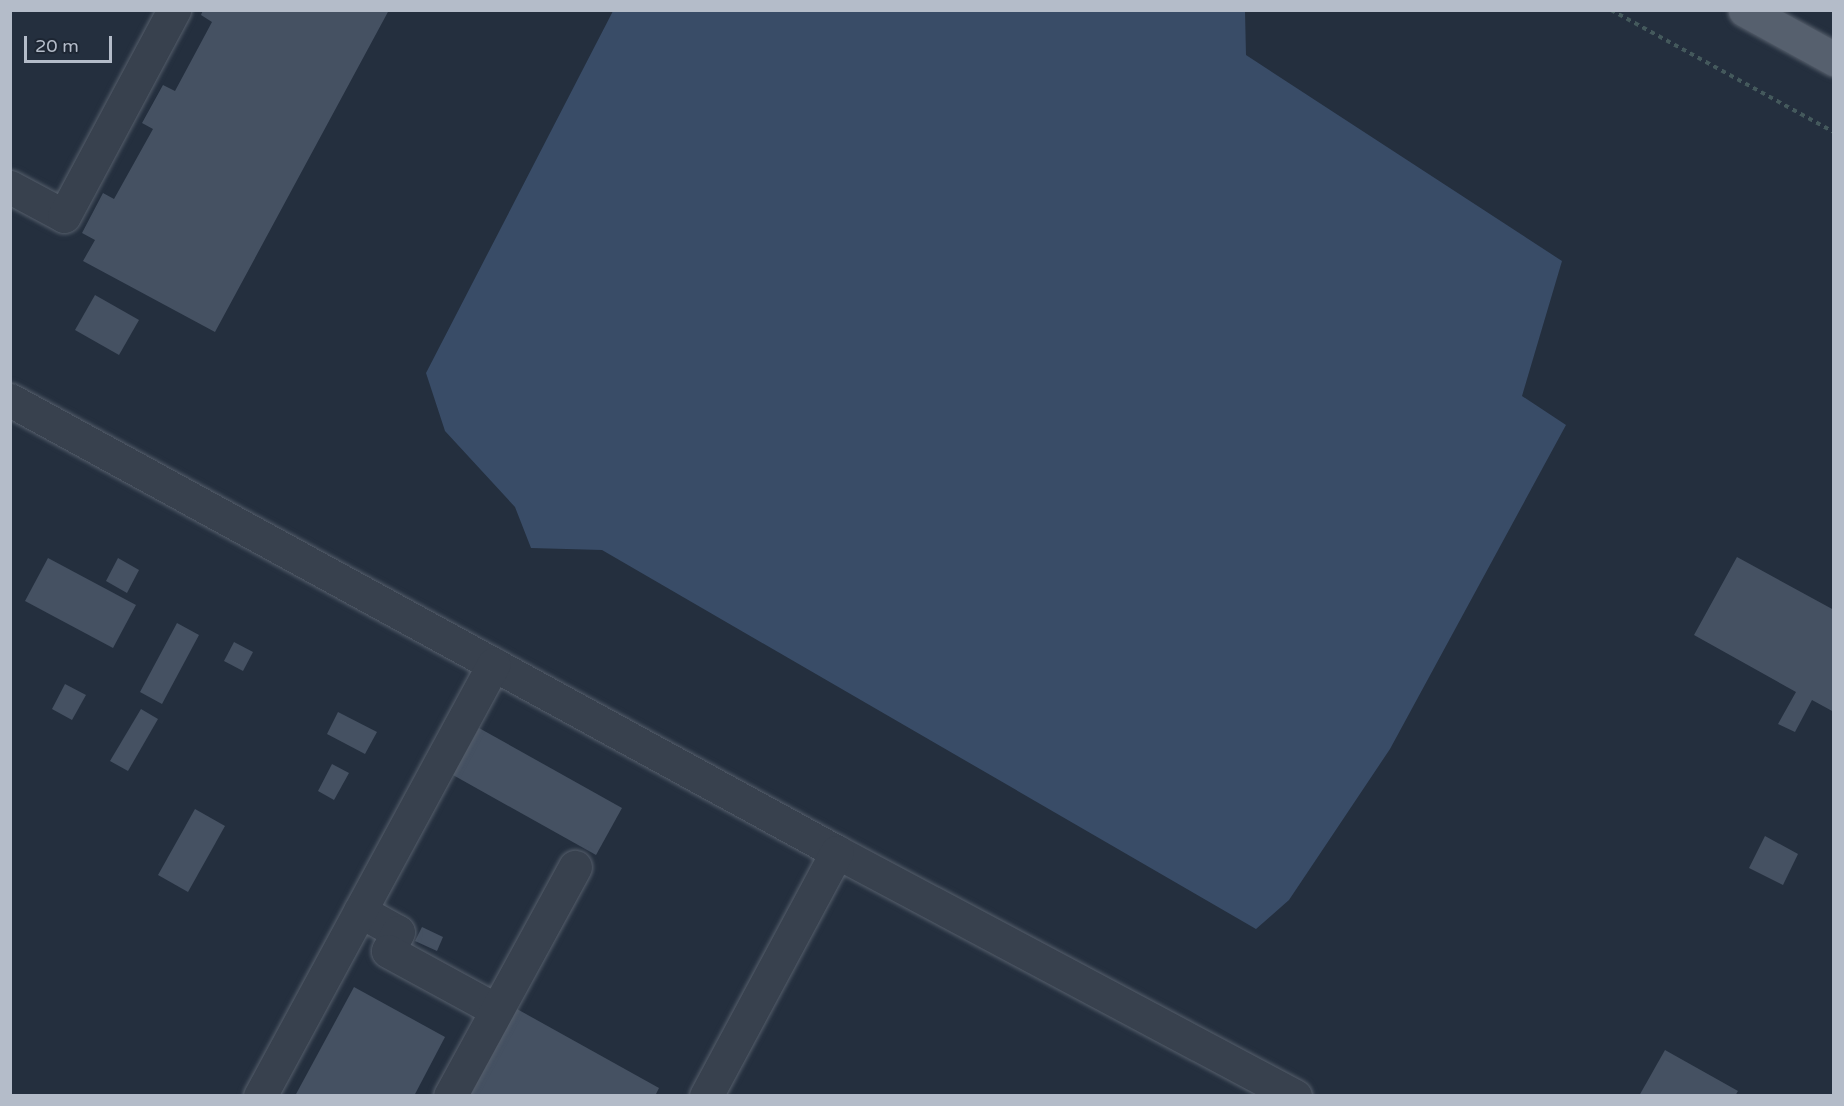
<!DOCTYPE html>
<html>
<head>
<meta charset="utf-8">
<style>
  body { margin:0 }
  #map { position:relative; width:1844px; height:1106px; overflow:hidden; background:#242f3e; font-family:"Varela Round",sans-serif }
  div>[style] { position:absolute }
  [style*='--x'] { left:calc(var(--x)*1px); top:calc(var(--y)*1px); width:calc(var(--w)*1px); rotate:calc(var(--a)*1deg) }
  .water>* { inset:0; background:#394c67 }
  .building>* { inset:0; background:#455162 }
  .path>* { height:4px; margin-top:-2px; transform-origin:0; background:repeating-linear-gradient(90deg,#44595c 0 4.5px,transparent 0 9px) }
  .roads { filter:drop-shadow(0 0 2px #565f6c) drop-shadow(0 0 2px #565f6c) }
  .minor>* { height:33px; margin:-16.5px; padding:0 16.5px; transform-origin:16.5px; border-radius:16.5px; background:#38414e }
  .major>* { height:33px; margin:-16.5px; padding:0 16.5px; transform-origin:16.5px; border-radius:16.5px; background:#56606e }
  span { translate:-50% -50%; white-space:nowrap; text-align:center; line-height:1.15; -webkit-text-stroke:6px #1d2633; paint-order:stroke }
  .frame { position:absolute; inset:0; border:12px solid #b4bcc9; pointer-events:none }
  .scale { position:absolute; left:24px; top:36px; width:88px; height:27px; box-sizing:border-box; border:3px solid #b4bcc9; border-top:0; padding-left:8px; font-size:18px; line-height:21px; white-space:nowrap; color:#b4bcc9; -webkit-text-stroke:4px #1d2633; paint-order:stroke }
</style>
</head>
<body>
<div id="map">
  <div class="water">
    <div style="clip-path:polygon(613px 11px,1245px 11px,1246px 55px,1562px 261px,1522px 396px,1566px 425px,1390px 749px,1289px 900px,1256px 929px,602px 550px,531px 548px,515px 507px,445px 431px,426px 373px)"></div>
  </div>
  <div class="building">
    <div style="clip-path:polygon(203px 10px,389px 10px,215px 332px,83px 261px,95px 240px,82px 233px,103px 193px,114px 199px,153px 129px,142px 123px,163px 85px,175px 91px,212px 22px,201px 15px)"></div>
    <div style="clip-path:polygon(95px 295px,139px 320px,119px 355px,75px 330px)"></div>
    <div style="clip-path:polygon(1737px 557px,1834px 610px,1834px 712px,1812px 700px,1795px 732px,1778px 724px,1796px 692px,1694px 635px)"></div>
    <div style="clip-path:polygon(48px 558px,136px 605px,113px 648px,25px 601px)"></div>
    <div style="clip-path:polygon(118px 558px,139px 570px,127px 593px,106px 581px)"></div>
    <div style="clip-path:polygon(177px 623px,199px 635px,162px 704px,140px 692px)"></div>
    <div style="clip-path:polygon(234px 642px,253px 652px,243px 671px,224px 661px)"></div>
    <div style="clip-path:polygon(65px 684px,86px 695px,72px 720px,52px 709px)"></div>
    <div style="clip-path:polygon(141px 709px,158px 719px,128px 771px,110px 761px)"></div>
    <div style="clip-path:polygon(338px 712px,377px 732px,365px 754px,327px 734px)"></div>
    <div style="clip-path:polygon(479px 728px,622px 808px,596px 855px,453px 775px)"></div>
    <div style="clip-path:polygon(332px 764px,349px 773px,334px 800px,318px 791px)"></div>
    <div style="clip-path:polygon(195px 809px,225px 826px,188px 892px,158px 875px)"></div>
    <div style="clip-path:polygon(1765px 836px,1798px 854px,1783px 885px,1749px 868px)"></div>
    <div style="clip-path:polygon(422px 927px,443px 937px,437px 951px,415px 941px)"></div>
    <div style="clip-path:polygon(354px 987px,445px 1037px,414px 1096px,295px 1096px)"></div>
    <div style="clip-path:polygon(517px 1009px,659px 1088px,655px 1096px,470px 1096px)"></div>
    <div style="clip-path:polygon(1665px 1050px,1738px 1091px,1735px 1096px,1639px 1096px)"></div>
  </div>
  <div class="path">
    <div style="--x:1611;--y:10;--w:254;--a:28.7"></div>
  </div>
  <div class="roads">
    <div class="minor">
      <div style="--x:10;--y:187;--w:61;--a:28.2"></div>
      <div style="--x:64;--y:216;--w:234;--a:-61.9"></div>
      <div style="--x:10;--y:400;--w:942;--a:28.66"></div>
      <div style="--x:837;--y:852;--w:519;--a:28.05"></div>
      <div style="--x:360;--y:911;--w:43;--a:28.9"></div>
      <div style="--x:398;--y:932;--w:21;--a:118"></div>
      <div style="--x:388;--y:951;--w:123;--a:28.6"></div>
      <div style="--x:260;--y:1096;--w:491;--a:-61.6"></div>
      <div style="--x:450;--y:1096;--w:261;--a:-61.4"></div>
      <div style="--x:706;--y:1096;--w:277;--a:-61.8"></div>
    </div>
    <div class="major">
      <div style="--x:1745;--y:10;--w:102;--a:28.8"></div>
    </div>
  </div>
  <div class="frame"></div>
  <div class="scale">20 m</div>
</div>
</body>
</html>
